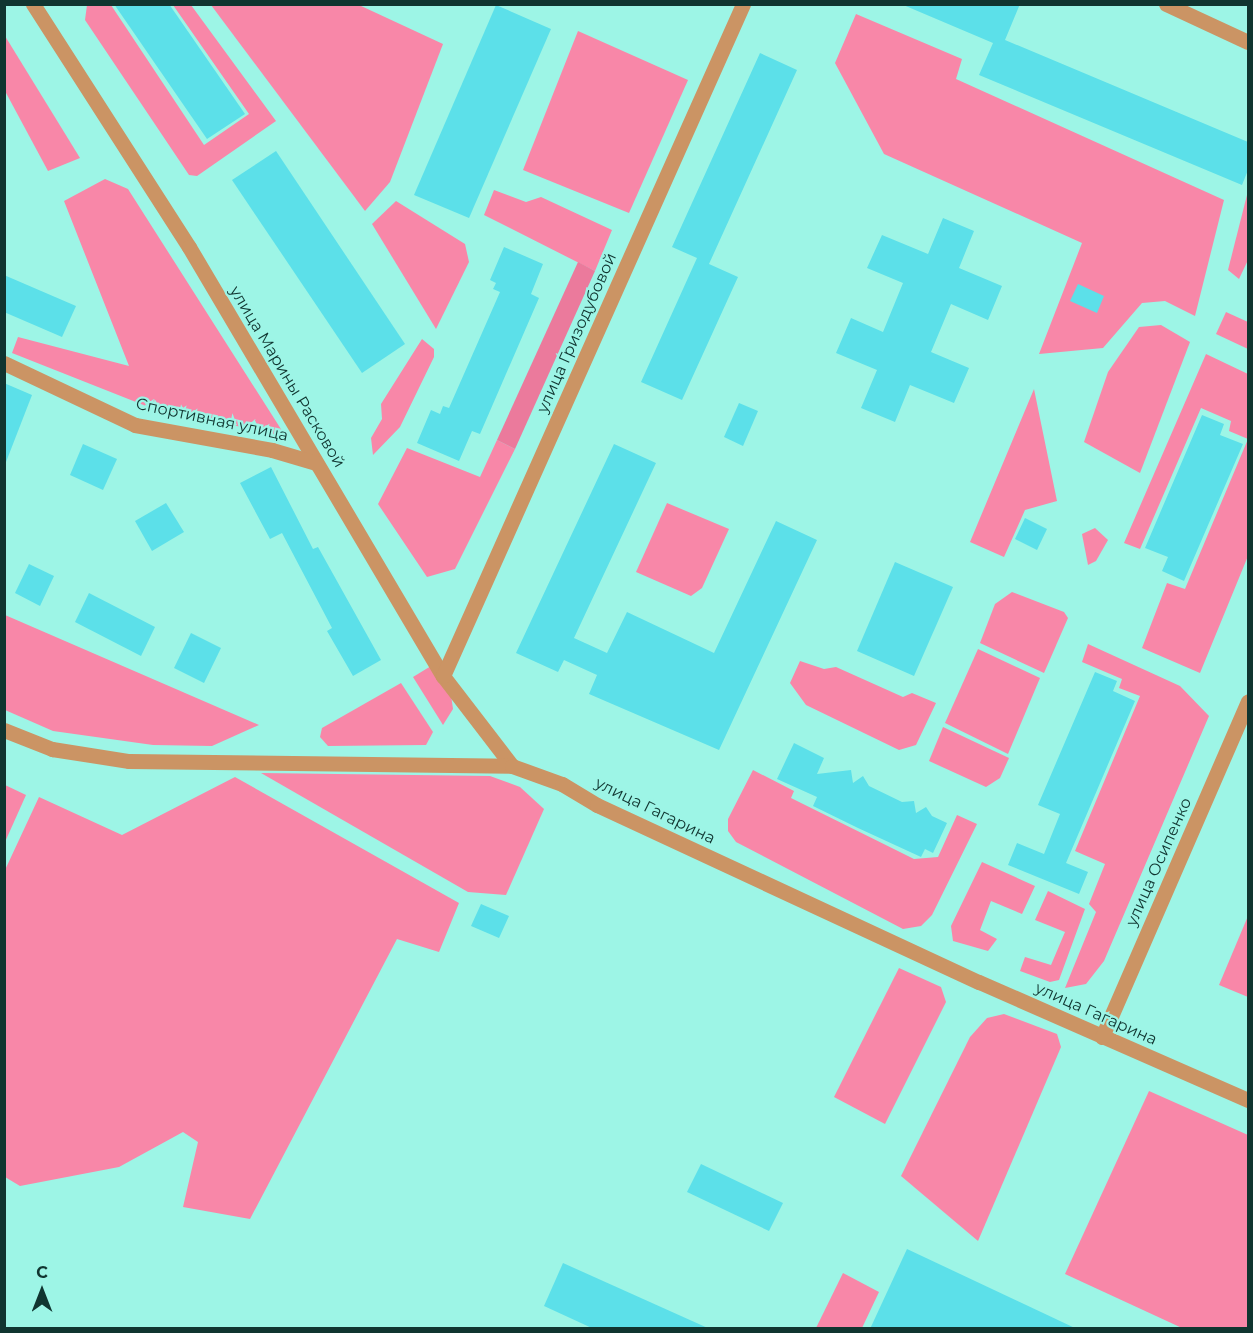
<!DOCTYPE html>
<html>
<head>
<meta charset="utf-8">
<style>
  body { margin:0 }
  #map { position:relative; width:1253px; height:1333px; overflow:hidden; background:#9df5e6; font-family:Montserrat,sans-serif }
  div>[style] { position:absolute }
  [style*='--x'] { left:calc(var(--x)*1px); top:calc(var(--y)*1px); width:calc(var(--w)*1px); rotate:calc(var(--a)*1deg) }
  .green>* { inset:0; background:#f887a8 }
  .forest>* { inset:0; background:#eb7a9c }
  .building>* { inset:0; background:#5ce0e9 }
  .minor>* { height:15px; margin:-7.5px; padding:0 7.5px; transform-origin:7.5px; border-radius:7.5px; background:#cb9464 }
  span { translate:-50% -50%; white-space:nowrap; text-align:center; line-height:1.15; -webkit-text-stroke:4.5px #9df5e6; paint-order:stroke }
  .street-label { font-size:16px; color:#103530 }
  .frame { position:absolute; inset:0; border:6px solid #103530; pointer-events:none }
  .north { position:absolute; left:12px; top:1261px; width:60px; height:60px; -webkit-text-stroke:4px #9df5e6; paint-order:stroke; rotate:0deg; font-size:16px; font-weight:700; line-height:24px; text-align:center; color:#103530 }
  .north::after { content:''; display:block; margin:auto; width:21px; height:27px; background:#103530; clip-path:polygon(50% 0,100% 100%,50% 72%,0 100%) }
</style>
</head>
<body>
<div id="map">
  <div class="green">
    <div style="clip-path:polygon(87px 5px,111px 5px,204px 145px,249px 114px,173px 5px,191px 5px,276px 121px,197px 176px,189px 175px,85px 20px)"></div>
    <div style="clip-path:polygon(211px 5px,359px 5px,443px 44px,390px 182px,365px 211px)"></div>
    <div style="clip-path:polygon(856px 14px,962px 59px,956px 79px,1224px 200px,1195px 316px,1165px 301px,1142px 303px,1103px 348px,1039px 354px,1082px 243px,884px 154px,835px 63px)"></div>
    <div style="clip-path:polygon(578px 31px,688px 80px,629px 213px,523px 170px)"></div>
    <div style="clip-path:polygon(4px 36px,5px 36px,80px 158px,48px 171px,5px 91px)"></div>
    <div style="clip-path:polygon(105px 179px,128px 189px,286px 437px,146px 406px,12px 353px,18px 337px,129px 366px,64px 201px)"></div>
    <div style="clip-path:polygon(494px 190px,526px 202px,541px 197px,612px 230px,595px 271px,484px 215px)"></div>
    <div style="clip-path:polygon(1248px 191px,1248px 260px,1239px 279px,1228px 270px)"></div>
    <div style="clip-path:polygon(396px 201px,465px 244px,469px 262px,436px 329px,372px 224px)"></div>
    <div style="clip-path:polygon(1226px 312px,1248px 322px,1248px 349px,1216px 334px)"></div>
    <div style="clip-path:polygon(1161px 325px,1190px 342px,1140px 473px,1084px 442px,1108px 372px,1139px 327px)"></div>
    <div style="clip-path:polygon(422px 339px,434px 349px,434px 357px,400px 427px,373px 455px,371px 438px,382px 419px,381px 404px)"></div>
    <div style="clip-path:polygon(1206px 354px,1248px 374px,1248px 556px,1200px 673px,1142px 648px,1167px 583px,1185px 589px,1248px 439px,1229px 431px,1231px 421px,1201px 408px,1140px 549px,1124px 543px)"></div>
    <div style="clip-path:polygon(1034px 389px,1057px 501px,1025px 510px,1004px 557px,970px 542px)"></div>
    <div style="clip-path:polygon(497px 440px,515px 449px,455px 569px,427px 577px,378px 504px,407px 448px,480px 477px)"></div>
    <div style="clip-path:polygon(667px 503px,729px 529px,702px 588px,691px 596px,636px 572px)"></div>
    <div style="clip-path:polygon(1095px 528px,1108px 540px,1096px 561px,1088px 565px,1082px 534px)"></div>
    <div style="clip-path:polygon(1012px 592px,1064px 612px,1068px 618px,1044px 673px,980px 643px,995px 604px)"></div>
    <div style="clip-path:polygon(5px 615px,259px 725px,212px 746px,153px 745px,53px 731px,5px 710px)"></div>
    <div style="clip-path:polygon(1088px 644px,1180px 686px,1209px 716px,1104px 961px,1086px 984px,1065px 988px,1096px 912px,1089px 904px,1105px 864px,1075px 851px,1140px 696px,1119px 688px,1122px 679px,1082px 662px)"></div>
    <div style="clip-path:polygon(978px 649px,1040px 678px,1008px 754px,945px 723px)"></div>
    <div style="clip-path:polygon(800px 661px,824px 669px,836px 667px,903px 697px,912px 693px,936px 703px,916px 745px,899px 750px,806px 705px,790px 683px)"></div>
    <div style="clip-path:polygon(431px 666px,451px 695px,453px 709px,443px 725px,413px 677px)"></div>
    <div style="clip-path:polygon(401px 683px,433px 732px,426px 745px,328px 746px,320px 737px,322px 728px)"></div>
    <div style="clip-path:polygon(943px 727px,1009px 758px,1000px 778px,986px 787px,929px 761px)"></div>
    <div style="clip-path:polygon(753px 770px,794px 791px,791px 798px,914px 859px,938px 857px,957px 815px,977px 824px,932px 915px,921px 926px,903px 929px,736px 842px,728px 831px,728px 819px)"></div>
    <div style="clip-path:polygon(261px 773px,490px 776px,520px 787px,544px 809px,506px 895px,468px 892px)"></div>
    <div style="clip-path:polygon(235px 777px,459px 903px,439px 952px,397px 939px,250px 1219px,183px 1207px,198px 1142px,183px 1132px,119px 1167px,20px 1186px,5px 1177px,5px 870px,39px 797px,122px 835px)"></div>
    <div style="clip-path:polygon(5px 785px,26px 795px,5px 842px)"></div>
    <div style="clip-path:polygon(982px 862px,1035px 886px,1022px 914px,991px 901px,980px 930px,997px 939px,988px 951px,953px 941px,951px 926px)"></div>
    <div style="clip-path:polygon(1048px 891px,1085px 909px,1059px 980px,1050px 982px,1020px 971px,1025px 957px,1051px 965px,1065px 932px,1035px 920px)"></div>
    <div style="clip-path:polygon(1248px 916px,1248px 997px,1219px 985px)"></div>
    <div style="clip-path:polygon(899px 968px,941px 987px,946px 1002px,885px 1124px,834px 1097px)"></div>
    <div style="clip-path:polygon(1004px 1014px,1057px 1034px,1061px 1047px,978px 1241px,901px 1176px,970px 1037px,987px 1018px)"></div>
    <div style="clip-path:polygon(1149px 1091px,1248px 1135px,1248px 1328px,1182px 1328px,1065px 1274px)"></div>
    <div style="clip-path:polygon(843px 1273px,879px 1292px,862px 1328px,816px 1328px)"></div>
  </div>
  <div class="forest">
    <div style="clip-path:polygon(578px 262px,595px 271px,515px 449px,497px 440px)"></div>
  </div>
  <div class="building">
    <div style="clip-path:polygon(114px 4px,169px 4px,245px 114px,207px 139px)"></div>
    <div style="clip-path:polygon(901px 4px,1020px 4px,1005px 40px,1248px 142px,1248px 170px,1242px 185px,979px 75px,993px 43px)"></div>
    <div style="clip-path:polygon(496px 5px,551px 29px,469px 218px,414px 195px)"></div>
    <div style="clip-path:polygon(760px 53px,797px 70px,709px 264px,738px 277px,682px 400px,641px 382px,697px 258px,672px 247px)"></div>
    <div style="clip-path:polygon(276px 151px,405px 344px,362px 373px,232px 180px)"></div>
    <div style="clip-path:polygon(943px 218px,974px 231px,959px 268px,1002px 286px,988px 320px,951px 304px,931px 352px,969px 368px,954px 403px,910px 385px,895px 422px,861px 408px,877px 370px,836px 353px,851px 318px,883px 332px,903px 283px,867px 268px,882px 235px,928px 254px)"></div>
    <div style="clip-path:polygon(504px 247px,543px 264px,531px 294px,539px 298px,480px 434px,472px 431px,459px 461px,417px 443px,431px 410px,440px 414px,443px 406px,449px 408px,500px 292px,493px 289px,496px 283px,490px 280px)"></div>
    <div style="clip-path:polygon(4px 275px,76px 306px,62px 337px,4px 312px)"></div>
    <div style="clip-path:polygon(1078px 284px,1104px 296px,1097px 313px,1070px 301px)"></div>
    <div style="clip-path:polygon(4px 383px,32px 395px,6px 462px,4px 461px)"></div>
    <div style="clip-path:polygon(739px 403px,758px 411px,743px 446px,724px 437px)"></div>
    <div style="clip-path:polygon(1202px 415px,1224px 424px,1220px 435px,1243px 444px,1184px 581px,1162px 571px,1168px 557px,1145px 548px)"></div>
    <div style="clip-path:polygon(83px 444px,117px 459px,103px 490px,70px 475px)"></div>
    <div style="clip-path:polygon(614px 444px,656px 463px,574px 638px,607px 653px,627px 612px,714px 653px,776px 521px,817px 540px,719px 750px,589px 694px,597px 675px,564px 660px,558px 672px,516px 653px)"></div>
    <div style="clip-path:polygon(271px 467px,313px 549px,318px 547px,381px 660px,353px 676px,327px 631px,332px 628px,282px 533px,270px 539px,240px 483px)"></div>
    <div style="clip-path:polygon(166px 503px,184px 532px,152px 551px,135px 521px)"></div>
    <div style="clip-path:polygon(1025px 518px,1047px 529px,1037px 550px,1015px 539px)"></div>
    <div style="clip-path:polygon(895px 562px,953px 587px,914px 676px,857px 651px)"></div>
    <div style="clip-path:polygon(29px 564px,54px 576px,40px 606px,15px 593px)"></div>
    <div style="clip-path:polygon(89px 593px,155px 627px,141px 656px,75px 622px)"></div>
    <div style="clip-path:polygon(191px 633px,221px 648px,204px 683px,174px 668px)"></div>
    <div style="clip-path:polygon(1095px 672px,1117px 681px,1113px 691px,1135px 701px,1066px 863px,1088px 872px,1079px 894px,1008px 865px,1017px 843px,1044px 854px,1060px 814px,1038px 805px)"></div>
    <div style="clip-path:polygon(794px 743px,824px 758px,817px 774px,851px 770px,853px 783px,863px 776px,869px 786px,902px 802px,914px 801px,916px 813px,926px 807px,932px 816px,947px 823px,933px 853px,925px 849px,921px 857px,858px 828px,813px 806px,817px 797px,777px 779px)"></div>
    <div style="clip-path:polygon(481px 904px,509px 916px,499px 938px,471px 926px)"></div>
    <div style="clip-path:polygon(701px 1164px,783px 1203px,769px 1231px,687px 1192px)"></div>
    <div style="clip-path:polygon(907px 1249px,1077px 1329px,870px 1329px)"></div>
    <div style="clip-path:polygon(563px 1263px,710px 1329px,594px 1329px,544px 1306px)"></div>
  </div>
  <div class="minor">
    <div style="--x:33;--y:4;--w:289;--a:57.3"></div>
    <div style="--x:189;--y:247;--w:499;--a:59.4"></div>
    <div style="--x:443;--y:676;--w:113;--a:52.5"></div>
    <div style="--x:1166;--y:4;--w:90;--a:24.9"></div>
    <div style="--x:4;--y:363;--w:145;--a:25.3"></div>
    <div style="--x:135;--y:425;--w:139;--a:10.3"></div>
    <div style="--x:272;--y:450;--w:46;--a:16.5"></div>
    <div style="--x:443;--y:676;--w:736;--a:-65.94"></div>
    <div style="--x:4;--y:730;--w:52;--a:21.6"></div>
    <div style="--x:52;--y:749;--w:78;--a:8.9"></div>
    <div style="--x:129;--y:761;--w:383;--a:0.7"></div>
    <div style="--x:512;--y:766;--w:53;--a:19.8"></div>
    <div style="--x:562;--y:784;--w:41;--a:31"></div>
    <div style="--x:597;--y:805;--w:421;--a:24.9"></div>
    <div style="--x:979;--y:982;--w:294;--a:23.7"></div>
    <div style="--x:1102;--y:1037;--w:366;--a:-66.5"></div>
  </div>
  <div class="street-label">
    <span style="left:577px;top:333px;rotate:-66deg">улица Гризодубовой</span>
    <span style="left:287px;top:377px;rotate:59deg">улица Марины Расковой</span>
    <span style="left:212px;top:420px;rotate:12deg">Спортивная улица</span>
    <span style="left:655px;top:811px;rotate:26deg">улица Гагарина</span>
    <span style="left:1159px;top:862px;rotate:-66deg">улица Осипенко</span>
    <span style="left:1096px;top:1014px;rotate:24deg">улица Гагарина</span>
  </div>
  <div class="frame"></div>
  <div class="north">С</div>
</div>
</body>
</html>
